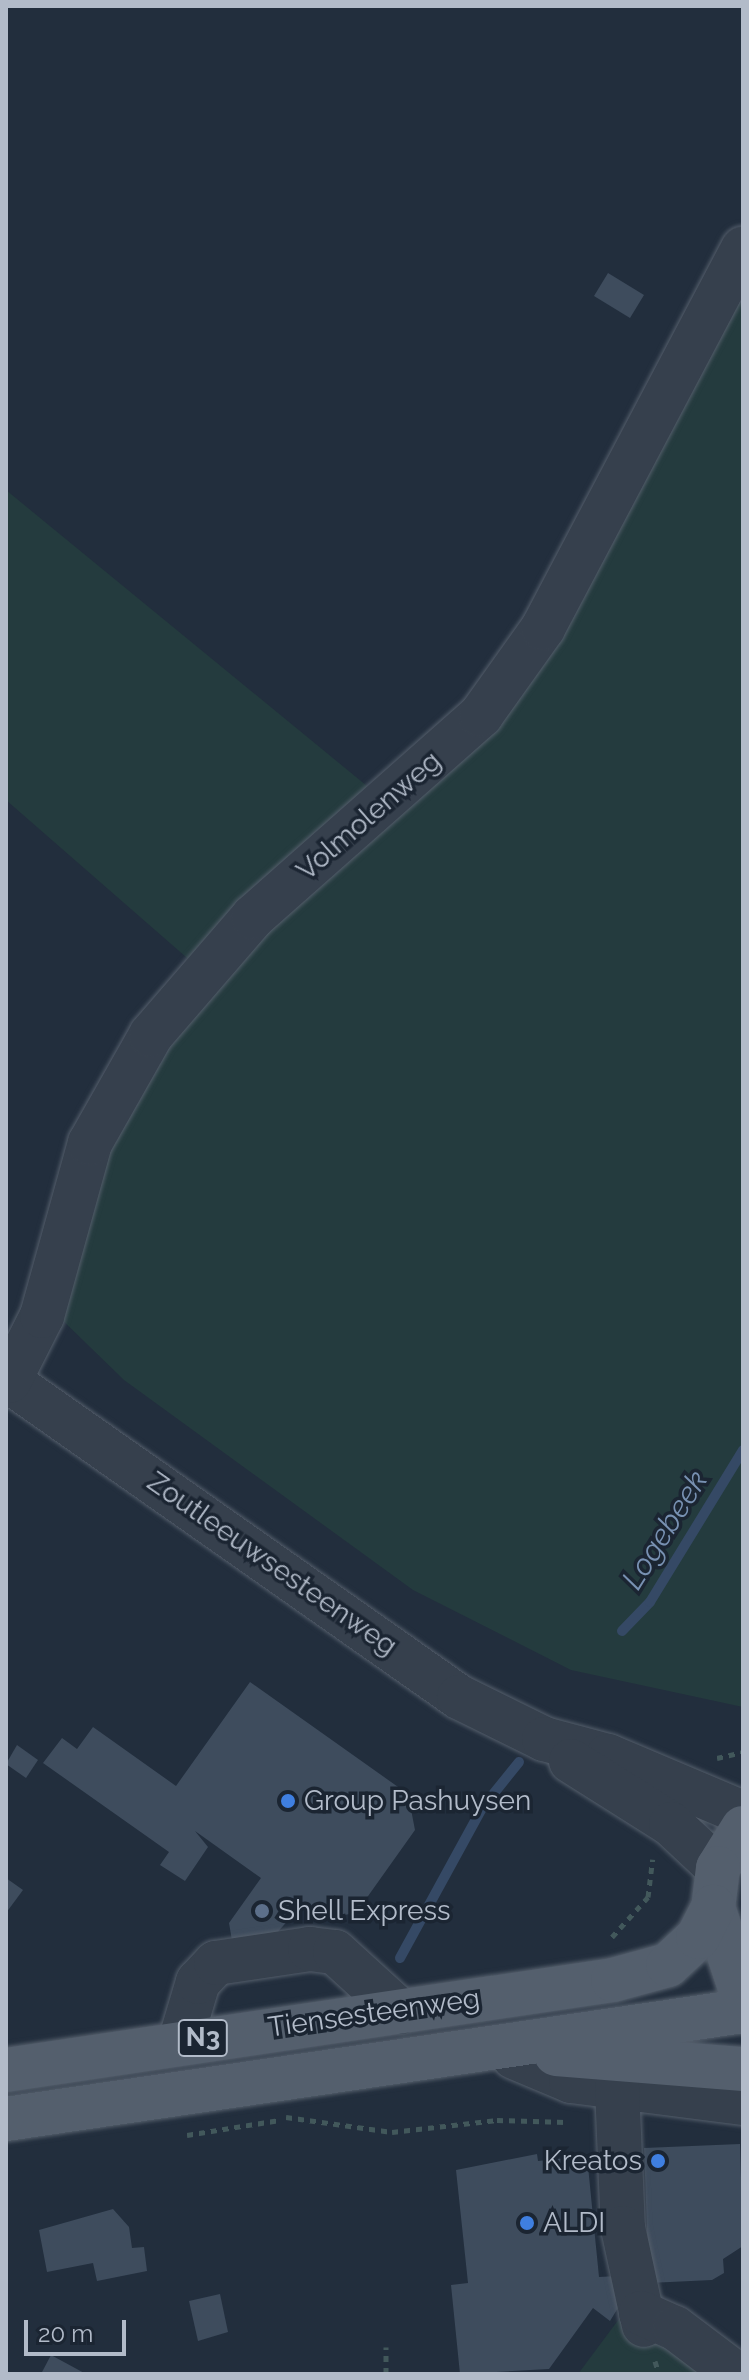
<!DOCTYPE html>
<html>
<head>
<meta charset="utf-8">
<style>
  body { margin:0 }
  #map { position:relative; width:749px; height:2380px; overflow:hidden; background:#222e3d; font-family:Raleway,sans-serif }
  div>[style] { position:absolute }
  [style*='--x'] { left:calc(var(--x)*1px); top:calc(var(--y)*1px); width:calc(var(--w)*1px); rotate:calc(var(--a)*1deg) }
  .green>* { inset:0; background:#243b3e }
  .stream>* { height:10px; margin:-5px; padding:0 5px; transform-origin:5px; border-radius:5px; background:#354965 }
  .building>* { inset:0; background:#3e4c5d }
  .path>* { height:5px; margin-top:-2.5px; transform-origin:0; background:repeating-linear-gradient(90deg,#42585b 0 6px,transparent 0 12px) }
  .roads { filter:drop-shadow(0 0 2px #545e6b) drop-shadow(0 0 2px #545e6b) }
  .minor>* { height:44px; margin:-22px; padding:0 22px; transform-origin:22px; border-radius:22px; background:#36404d }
  .major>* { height:44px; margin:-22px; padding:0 22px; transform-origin:22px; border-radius:22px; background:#545f6d }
  .dots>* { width:22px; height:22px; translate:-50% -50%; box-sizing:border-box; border:4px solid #1b2532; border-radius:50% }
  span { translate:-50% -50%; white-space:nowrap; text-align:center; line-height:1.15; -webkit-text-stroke:7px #1b2532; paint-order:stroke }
  .shield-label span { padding:2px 6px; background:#1b2532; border:2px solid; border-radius:6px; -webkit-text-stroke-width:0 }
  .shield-label { font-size:26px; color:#b2bbc9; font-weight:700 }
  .street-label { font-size:28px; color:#b2bbc9 }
  .poi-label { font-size:28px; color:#b2bbc9 }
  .left { translate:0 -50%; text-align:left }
  .right { translate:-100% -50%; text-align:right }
  .water-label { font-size:30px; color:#7891b2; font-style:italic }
  .frame { position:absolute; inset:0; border:8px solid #b2bbc9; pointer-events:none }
  .scale { position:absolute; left:24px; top:2320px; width:102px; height:36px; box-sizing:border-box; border:4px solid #b2bbc9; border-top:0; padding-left:10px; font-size:24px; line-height:28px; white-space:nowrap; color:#b2bbc9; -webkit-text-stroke:6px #1b2532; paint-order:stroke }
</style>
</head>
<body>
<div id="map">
  <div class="green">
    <div style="clip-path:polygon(743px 260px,743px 1707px,571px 1670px,413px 1590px,124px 1380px,55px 1313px,111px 1131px,184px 1004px,486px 734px)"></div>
    <div style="clip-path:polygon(6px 490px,378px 795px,194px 964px,6px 800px)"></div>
    <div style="clip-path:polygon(628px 2307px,743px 2374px,578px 2374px)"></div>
  </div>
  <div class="stream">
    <div style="--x:622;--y:1631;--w:40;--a:-46"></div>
    <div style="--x:650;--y:1602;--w:178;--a:-58.5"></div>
    <div style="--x:400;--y:1958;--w:171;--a:-61.3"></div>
    <div style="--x:482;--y:1808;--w:59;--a:-51.2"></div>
  </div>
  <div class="building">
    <div style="clip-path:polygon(608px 273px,644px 295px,630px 318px,594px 296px)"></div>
    <div style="clip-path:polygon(250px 1682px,408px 1794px,415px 1830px,356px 1913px,320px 1919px,301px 1906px,238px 1976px,229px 1923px,261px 1878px,195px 1831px,208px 1847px,185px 1881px,160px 1865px,169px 1852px,43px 1763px,62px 1738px,77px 1749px,93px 1727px,176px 1786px)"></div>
    <div style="clip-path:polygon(17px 1745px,38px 1760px,26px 1778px,6px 1764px)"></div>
    <div style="clip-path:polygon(6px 1878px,23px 1890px,6px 1913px)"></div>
    <div style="clip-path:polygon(740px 2144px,743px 2246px,723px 2259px,724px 2273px,712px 2280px,649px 2283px,644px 2148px)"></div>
    <div style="clip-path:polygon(537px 2154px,538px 2161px,587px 2156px,599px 2277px,617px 2276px,621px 2303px,610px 2321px,593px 2308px,549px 2369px,460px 2374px,451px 2285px,468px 2283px,456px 2170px)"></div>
    <div style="clip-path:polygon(113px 2209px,129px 2227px,132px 2248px,144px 2247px,147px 2271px,97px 2281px,93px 2263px,47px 2272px,39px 2230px)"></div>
    <div style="clip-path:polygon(220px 2294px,228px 2332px,198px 2341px,189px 2301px)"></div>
    <div style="clip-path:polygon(51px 2355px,86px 2374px,41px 2374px)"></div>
  </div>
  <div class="path">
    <div style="--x:717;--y:1758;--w:27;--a:-13"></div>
    <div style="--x:612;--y:1937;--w:54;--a:-48"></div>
    <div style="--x:648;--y:1897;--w:38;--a:-83"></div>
    <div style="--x:286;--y:2117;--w:107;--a:8.1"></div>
    <div style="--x:392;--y:2132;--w:106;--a:-6.5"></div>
    <div style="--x:497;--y:2120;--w:69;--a:1.7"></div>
    <div style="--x:187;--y:2135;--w:94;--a:-9.2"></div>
    <div style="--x:655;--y:2361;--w:14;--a:73"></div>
    <div style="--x:386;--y:2374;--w:27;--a:-90"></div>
  </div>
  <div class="roads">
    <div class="minor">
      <div style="--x:6;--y:1379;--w:553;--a:35.07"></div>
      <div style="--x:459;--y:1697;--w:95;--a:26.3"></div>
      <div style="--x:544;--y:1739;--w:66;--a:14.9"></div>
      <div style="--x:608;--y:1756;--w:147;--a:22.9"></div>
      <div style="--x:9;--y:1381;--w:73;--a:-63.1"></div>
      <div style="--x:42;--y:1316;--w:180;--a:-74.5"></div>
      <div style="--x:90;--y:1143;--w:124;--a:-60.5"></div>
      <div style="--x:151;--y:1035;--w:156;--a:-49.2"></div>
      <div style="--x:253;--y:917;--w:305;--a:-41.5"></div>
      <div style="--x:481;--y:715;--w:107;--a:-54.5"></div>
      <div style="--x:543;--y:628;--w:429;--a:-62.2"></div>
      <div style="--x:571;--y:1761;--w:118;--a:32.2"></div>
      <div style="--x:671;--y:1824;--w:64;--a:43.1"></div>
      <div style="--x:180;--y:2042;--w:63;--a:-73.3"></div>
      <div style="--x:198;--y:1982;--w:26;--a:-47"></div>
      <div style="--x:216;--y:1963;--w:95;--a:-8.5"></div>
      <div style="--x:310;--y:1949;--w:25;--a:7"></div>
      <div style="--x:335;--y:1952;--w:89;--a:42.3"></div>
      <div style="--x:514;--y:2057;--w:62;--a:22.8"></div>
      <div style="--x:571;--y:2081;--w:173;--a:7.3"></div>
      <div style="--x:617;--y:2087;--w:141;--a:87.6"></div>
      <div style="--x:623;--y:2228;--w:99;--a:77.8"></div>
      <div style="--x:641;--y:2313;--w:37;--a:24"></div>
      <div style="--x:675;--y:2328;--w:76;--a:37"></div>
    </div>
    <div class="major">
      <div style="--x:743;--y:1828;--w:47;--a:122"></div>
      <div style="--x:718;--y:1868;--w:39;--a:97"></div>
      <div style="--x:713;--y:1907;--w:95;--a:71.6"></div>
      <div style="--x:556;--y:2054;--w:188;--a:4.6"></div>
      <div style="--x:6;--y:2070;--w:614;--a:-8.43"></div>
      <div style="--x:613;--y:1980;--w:57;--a:-15.3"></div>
      <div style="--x:668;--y:1965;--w:41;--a:-43"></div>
      <div style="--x:698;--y:1937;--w:34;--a:-63"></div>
      <div style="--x:6;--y:2119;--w:745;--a:-8.34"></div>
    </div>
  </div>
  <div class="dots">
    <div style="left:288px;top:1801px;background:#3f7fe0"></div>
    <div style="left:262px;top:1911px;background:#5c6f8a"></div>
    <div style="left:658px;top:2161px;background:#3f7fe0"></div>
    <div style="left:527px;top:2223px;background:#3f7fe0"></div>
  </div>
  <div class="shield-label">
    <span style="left:203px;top:2038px">N3</span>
  </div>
  <div class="street-label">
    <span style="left:369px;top:816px;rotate:-41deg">Volmolenweg</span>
    <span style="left:272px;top:1564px;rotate:35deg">Zoutleeuwsesteenweg</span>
    <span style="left:374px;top:2013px;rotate:-8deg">Tiensesteenweg</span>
  </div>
  <div class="poi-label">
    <span class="left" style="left:304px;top:1801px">Group Pashuysen</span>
    <span class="left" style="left:278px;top:1911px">Shell Express</span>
    <span class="right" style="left:642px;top:2161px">Kreatos</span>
    <span class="left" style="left:543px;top:2223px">ALDI</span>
  </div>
  <div class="water-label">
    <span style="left:665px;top:1530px;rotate:-58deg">Logebeek</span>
  </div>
  <div class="frame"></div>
  <div class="scale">20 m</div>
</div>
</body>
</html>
